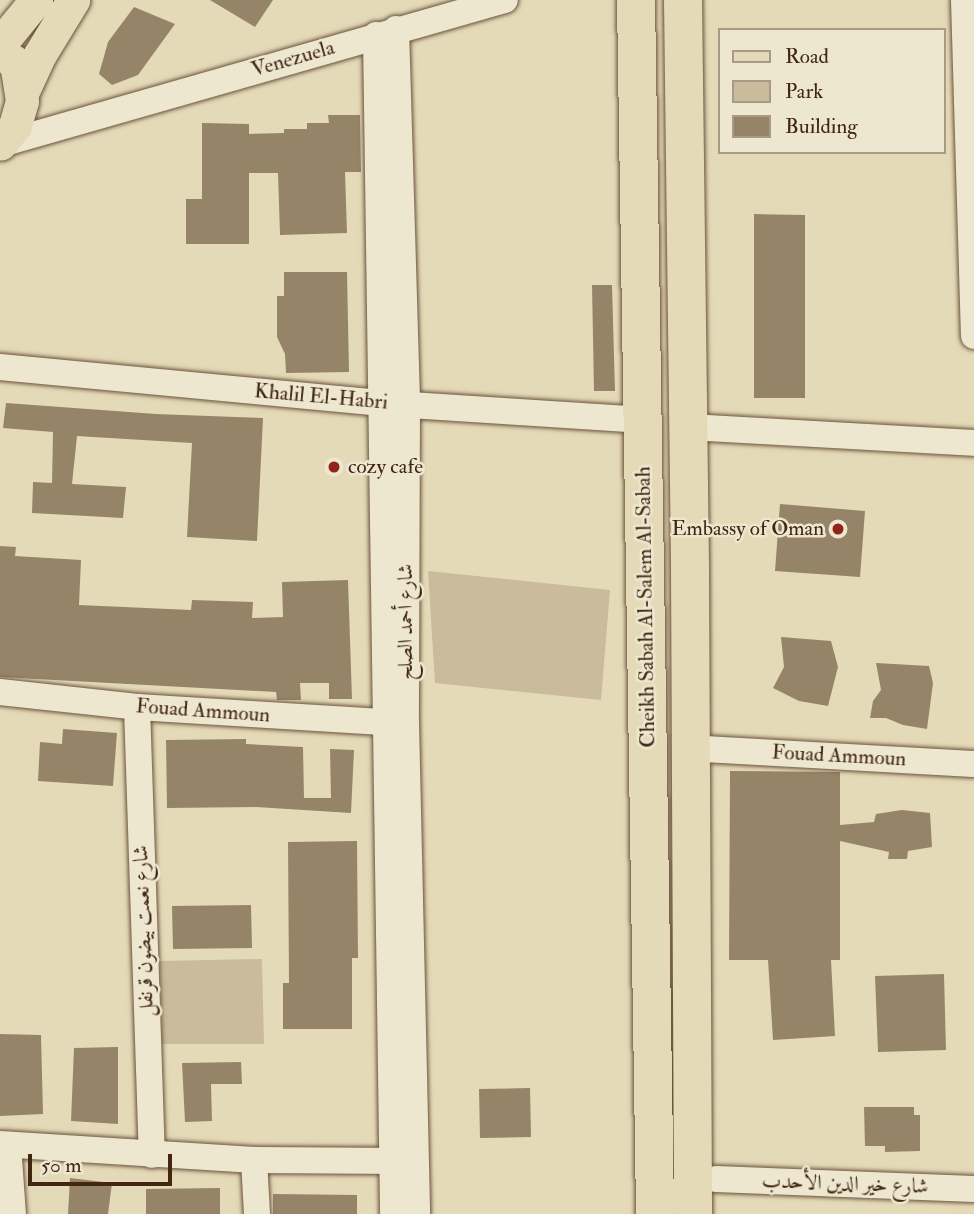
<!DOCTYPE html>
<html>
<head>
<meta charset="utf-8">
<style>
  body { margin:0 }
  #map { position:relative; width:974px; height:1214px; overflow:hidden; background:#e5dab7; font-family:"IM FELL Double Pica",Amiri,serif }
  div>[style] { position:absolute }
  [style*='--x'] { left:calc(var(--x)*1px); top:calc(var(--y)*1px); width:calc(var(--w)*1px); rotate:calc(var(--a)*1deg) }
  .green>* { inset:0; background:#c9bb9b }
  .building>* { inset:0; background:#968469 }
  .roads { filter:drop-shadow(0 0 2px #6a533d) drop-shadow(0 0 2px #6a533d) }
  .minor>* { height:26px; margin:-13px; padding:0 13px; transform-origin:13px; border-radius:13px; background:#eee7d0 }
  .major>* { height:33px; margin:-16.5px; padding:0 16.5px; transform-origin:16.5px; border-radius:16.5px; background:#e5dab7 }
  .highway>* { height:38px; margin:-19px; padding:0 19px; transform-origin:19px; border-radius:19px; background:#e5dab7 }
  .dots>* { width:19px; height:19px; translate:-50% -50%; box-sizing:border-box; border:4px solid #eee7d0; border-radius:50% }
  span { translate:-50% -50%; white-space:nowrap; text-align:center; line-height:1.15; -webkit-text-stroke:5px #eee7d0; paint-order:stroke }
  .street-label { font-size:21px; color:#412614 }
  .poi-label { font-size:21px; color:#412614 }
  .left { translate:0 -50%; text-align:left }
  .right { translate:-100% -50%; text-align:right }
  .legend { position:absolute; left:718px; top:28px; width:228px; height:126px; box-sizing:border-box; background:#eee7d0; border:2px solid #a99a85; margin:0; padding:9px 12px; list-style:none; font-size:21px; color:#412614 }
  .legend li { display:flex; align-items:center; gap:14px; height:35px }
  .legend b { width:35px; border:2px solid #a99a85 }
  .scale { position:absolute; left:28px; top:1154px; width:144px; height:32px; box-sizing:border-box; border:4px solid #412614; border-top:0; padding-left:9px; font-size:21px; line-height:24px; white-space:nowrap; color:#412614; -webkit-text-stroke:5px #eee7d0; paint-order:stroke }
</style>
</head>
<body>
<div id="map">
  <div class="green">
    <div style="clip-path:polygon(428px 571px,610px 590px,601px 700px,435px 683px)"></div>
    <div style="clip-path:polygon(262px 959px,264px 1044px,162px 1044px,160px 961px)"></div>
  </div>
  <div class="building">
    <div style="clip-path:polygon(210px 0,273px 0,255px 27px)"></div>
    <div style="clip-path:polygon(134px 7px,175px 24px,138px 75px,112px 85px,99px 74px,108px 42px)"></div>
    <div style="clip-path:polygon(328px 115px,360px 115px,361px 172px,345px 172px,347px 233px,280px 235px,278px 173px,249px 173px,249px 244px,186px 244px,186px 199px,202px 199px,202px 123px,249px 124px,249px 134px,284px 133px,284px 129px,307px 129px,307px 123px,329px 123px)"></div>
    <div style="clip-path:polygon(754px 214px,805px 215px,805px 398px,754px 398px)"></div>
    <div style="clip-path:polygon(284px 272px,347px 272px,349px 372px,286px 373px,285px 354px,277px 337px,277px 296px,284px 296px)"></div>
    <div style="clip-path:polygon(592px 285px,612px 285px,615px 391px,594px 391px)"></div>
    <div style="clip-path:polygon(6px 403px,156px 414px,263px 418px,257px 541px,187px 537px,192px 443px,77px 436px,72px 484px,126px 487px,123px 518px,32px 513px,33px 482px,52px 483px,53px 432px,3px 428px)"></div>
    <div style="clip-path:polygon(780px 504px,865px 511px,860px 577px,775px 571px)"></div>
    <div style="clip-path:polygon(0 546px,16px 547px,15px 556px,81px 560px,79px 605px,191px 610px,192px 600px,253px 602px,252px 618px,283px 617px,282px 582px,348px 580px,352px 699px,329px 699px,329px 683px,300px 683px,301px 700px,277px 700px,276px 692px,0 677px)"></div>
    <div style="clip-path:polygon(781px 637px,831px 641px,838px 667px,828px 706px,799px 701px,773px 688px,784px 667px)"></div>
    <div style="clip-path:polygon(876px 663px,929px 666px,933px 683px,927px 729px,903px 725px,886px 718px,870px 718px,873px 701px,881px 690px)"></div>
    <div style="clip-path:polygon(63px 729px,117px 733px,113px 786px,38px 781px,40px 742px,62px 744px)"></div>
    <div style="clip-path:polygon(246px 739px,246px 744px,303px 747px,304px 798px,331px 798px,330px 749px,354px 750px,351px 813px,256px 807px,167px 808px,166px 740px)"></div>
    <div style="clip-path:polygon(730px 771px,840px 772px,840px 825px,874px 822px,876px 814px,902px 810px,930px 813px,932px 847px,908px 851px,907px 859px,888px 859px,889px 852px,840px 841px,840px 960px,831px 960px,835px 1036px,773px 1040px,768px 960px,729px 960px)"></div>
    <div style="clip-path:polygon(357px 841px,358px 958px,352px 958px,352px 1029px,283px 1029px,283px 983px,289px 983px,288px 842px)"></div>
    <div style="clip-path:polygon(251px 905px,252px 948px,173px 949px,172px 906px)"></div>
    <div style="clip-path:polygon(944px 974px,946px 1050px,878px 1052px,875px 976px)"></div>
    <div style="clip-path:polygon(0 1034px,41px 1035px,43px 1114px,0 1116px)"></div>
    <div style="clip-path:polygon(118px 1047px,118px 1124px,71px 1121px,74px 1048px)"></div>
    <div style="clip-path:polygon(241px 1062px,242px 1084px,211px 1084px,212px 1121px,185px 1122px,182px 1063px)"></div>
    <div style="clip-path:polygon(530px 1088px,531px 1137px,480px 1138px,479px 1089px)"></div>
    <div style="clip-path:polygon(864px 1107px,914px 1107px,914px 1115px,920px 1115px,920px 1151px,885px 1152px,885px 1146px,865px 1146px)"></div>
    <div style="clip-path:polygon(70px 1178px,112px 1183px,108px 1214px,68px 1214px)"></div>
    <div style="clip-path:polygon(220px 1188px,220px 1214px,146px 1214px,146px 1189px)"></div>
    <div style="clip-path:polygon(273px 1194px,357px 1195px,357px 1214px,273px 1214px)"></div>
  </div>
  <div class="roads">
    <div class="minor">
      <div style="--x:964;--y:0;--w:336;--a:88.3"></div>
      <div style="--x:396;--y:29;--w:376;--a:88.3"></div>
      <div style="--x:407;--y:405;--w:318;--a:90.2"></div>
      <div style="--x:406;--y:723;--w:491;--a:88.7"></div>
      <div style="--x:376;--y:35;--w:1179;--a:89.17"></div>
      <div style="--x:1;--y:144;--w:524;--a:-15.95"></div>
      <div style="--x:0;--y:367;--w:382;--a:5.4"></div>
      <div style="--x:380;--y:403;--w:263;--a:3.7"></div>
      <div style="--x:689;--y:427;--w:285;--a:3.2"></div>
      <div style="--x:0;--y:692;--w:138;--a:6.2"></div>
      <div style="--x:137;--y:707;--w:262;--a:3.5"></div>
      <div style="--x:137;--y:707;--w:448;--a:88.1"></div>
      <div style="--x:704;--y:749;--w:270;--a:3.2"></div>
      <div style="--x:0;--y:1144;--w:255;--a:3.6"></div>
      <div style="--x:254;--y:1160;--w:153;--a:0.4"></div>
      <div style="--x:8;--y:1145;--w:69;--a:85.9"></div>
      <div style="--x:254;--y:1160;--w:54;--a:86.8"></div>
      <div style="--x:716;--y:1179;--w:258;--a:2.2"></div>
    </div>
    <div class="major">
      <div style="--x:0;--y:44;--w:57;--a:-50.7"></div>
      <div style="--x:0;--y:52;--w:16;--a:35"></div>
      <div style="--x:13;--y:61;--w:9;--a:63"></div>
      <div style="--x:17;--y:69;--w:32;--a:81"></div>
      <div style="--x:22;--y:101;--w:26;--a:106"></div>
      <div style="--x:15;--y:126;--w:23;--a:130"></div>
      <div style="--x:22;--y:93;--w:41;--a:-65.3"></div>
      <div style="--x:39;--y:56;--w:66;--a:-58.7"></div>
    </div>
    <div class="highway">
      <div style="--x:636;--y:0;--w:1214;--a:89.1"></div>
      <div style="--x:683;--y:0;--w:568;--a:89.29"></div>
      <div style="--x:690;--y:568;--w:646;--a:89.73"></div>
    </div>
  </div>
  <div class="dots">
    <div style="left:334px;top:467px;background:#8f2418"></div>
    <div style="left:838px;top:529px;background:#8f2418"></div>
  </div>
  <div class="street-label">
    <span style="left:293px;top:59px;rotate:-16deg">Venezuela</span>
    <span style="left:321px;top:397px;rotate:5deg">Khalil El-Habri</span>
    <span style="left:646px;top:607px;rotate:-91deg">Cheikh Sabah Al-Salem Al-Sabah</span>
    <span style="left:406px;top:622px;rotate:-90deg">شارع أحمد الصلح</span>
    <span style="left:203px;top:711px;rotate:4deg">Fouad Ammoun</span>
    <span style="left:839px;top:756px;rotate:3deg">Fouad Ammoun</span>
    <span style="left:144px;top:931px;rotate:-92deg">شارع نعمت بيضون قرنفل</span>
    <span style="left:845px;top:1184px;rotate:2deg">شارع خير الدين الأحدب</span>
  </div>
  <div class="poi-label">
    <span class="left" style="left:348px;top:467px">cozy cafe</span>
    <span class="right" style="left:824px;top:529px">Embassy of Oman</span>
  </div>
  <ul class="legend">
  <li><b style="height:9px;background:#e5dab7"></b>Road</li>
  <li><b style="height:19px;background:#c9bb9b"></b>Park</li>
  <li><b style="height:19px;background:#968469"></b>Building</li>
  </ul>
  <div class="scale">50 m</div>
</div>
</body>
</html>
